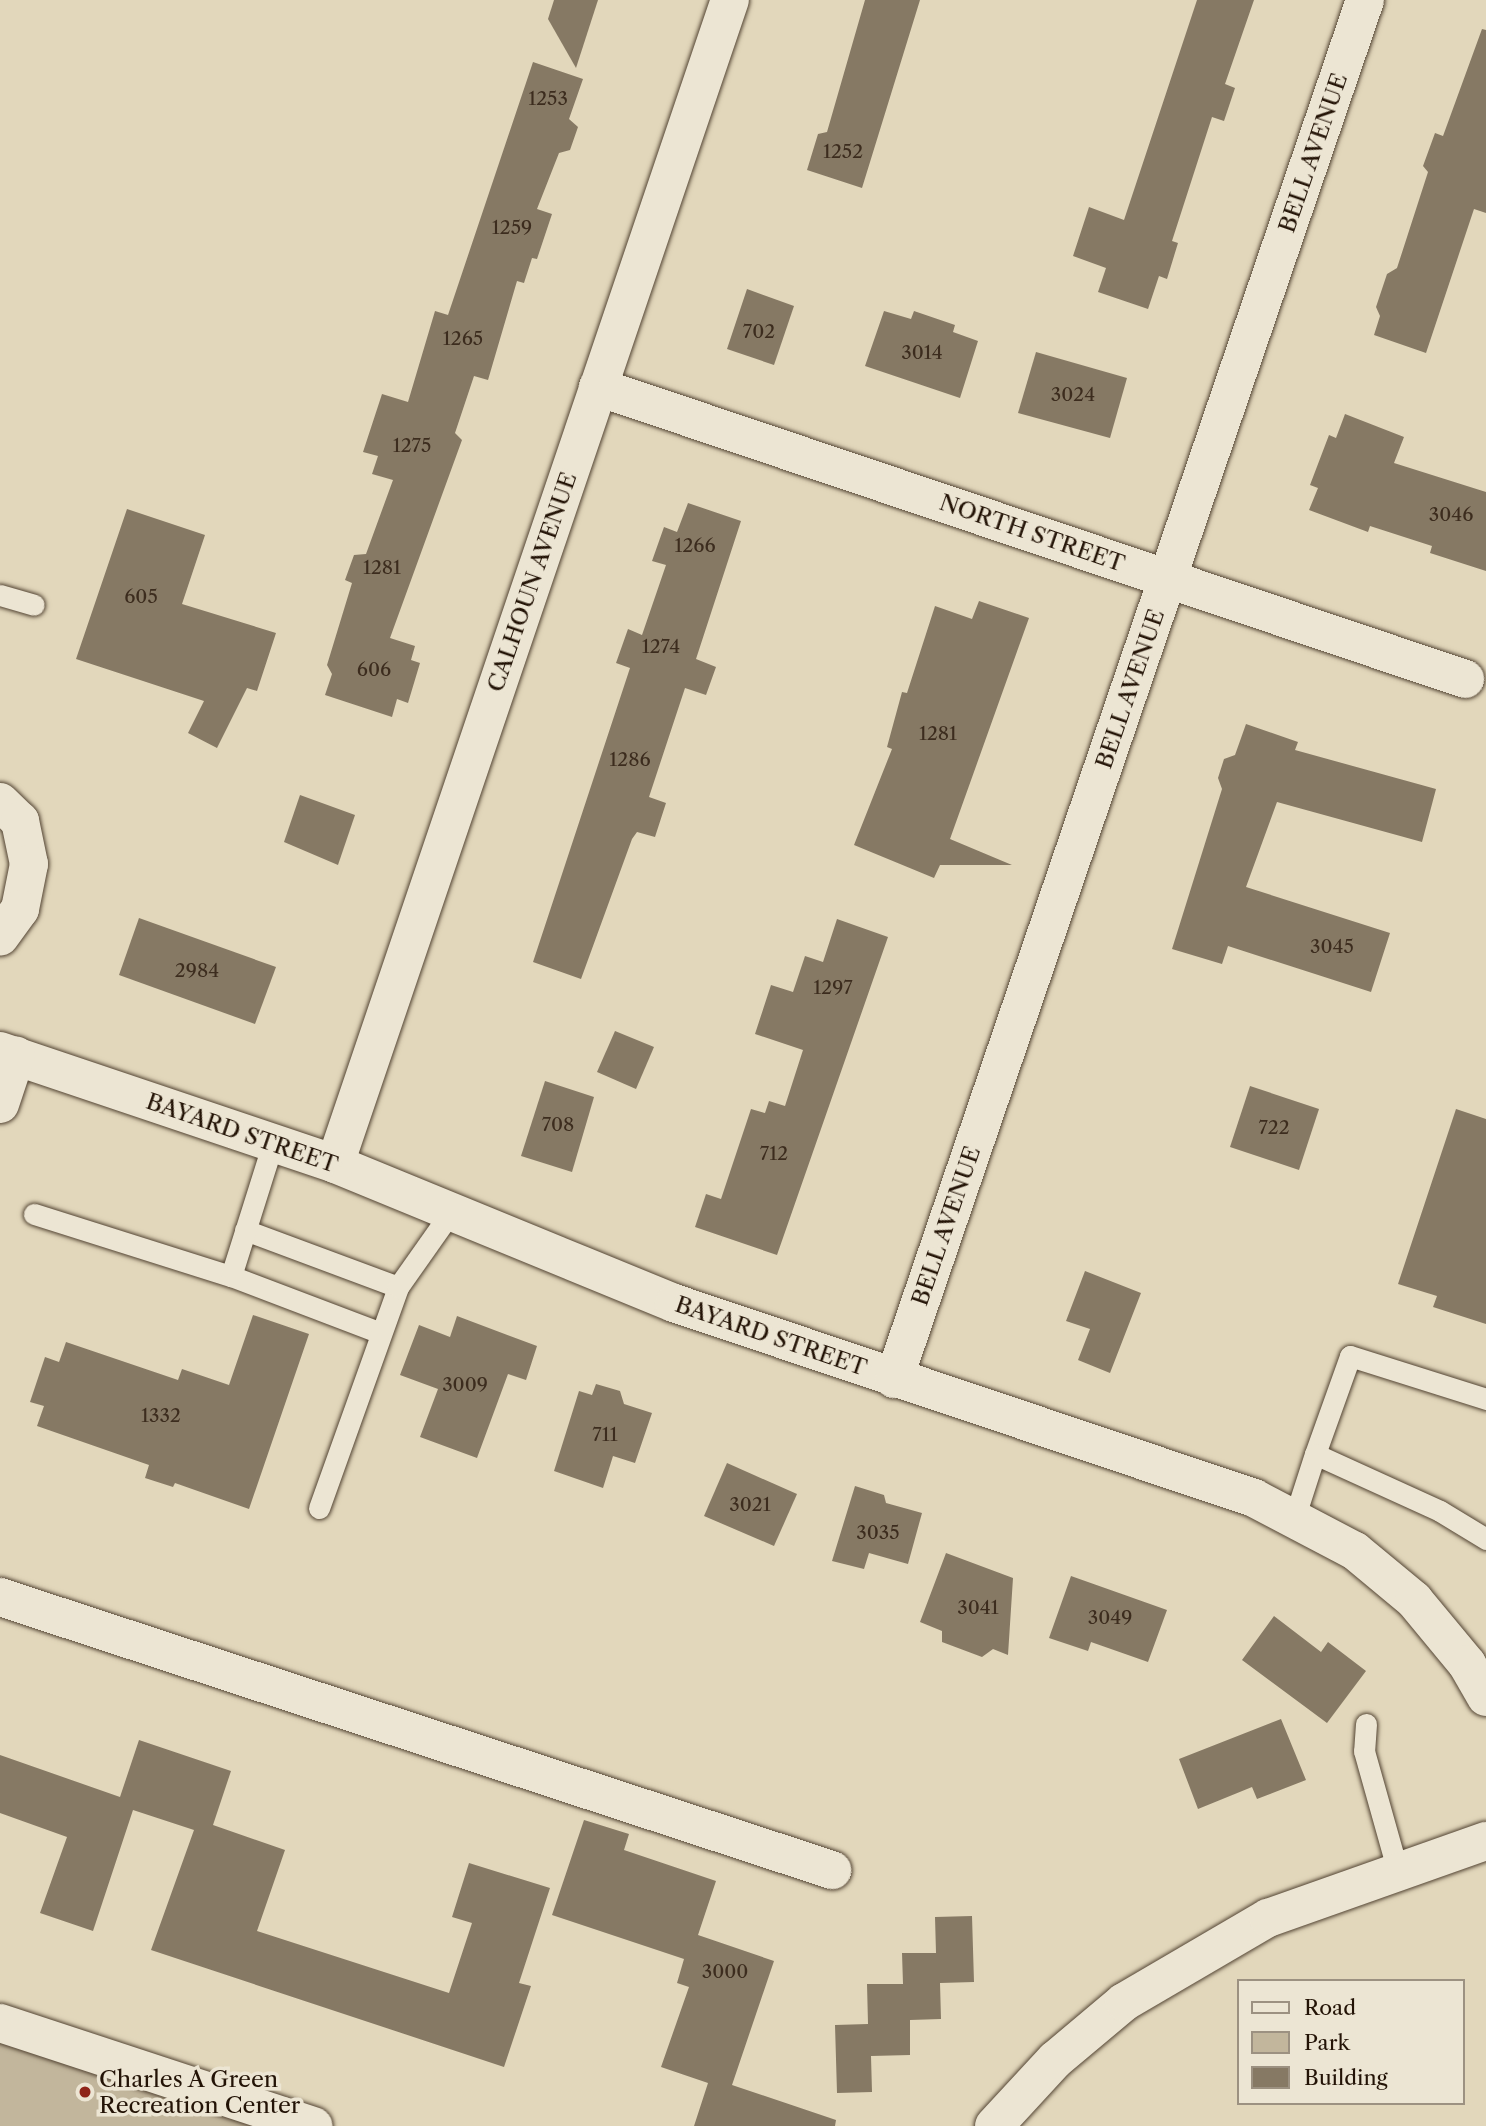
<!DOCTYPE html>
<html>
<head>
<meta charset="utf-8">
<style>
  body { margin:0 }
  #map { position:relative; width:1486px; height:2126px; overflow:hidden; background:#e2d7bb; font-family:"Libre Caslon Text",serif }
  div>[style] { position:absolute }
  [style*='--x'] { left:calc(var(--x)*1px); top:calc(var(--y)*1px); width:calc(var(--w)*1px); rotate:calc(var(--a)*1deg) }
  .green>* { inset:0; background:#c2b69c }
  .building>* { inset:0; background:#867964 }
  .roads { filter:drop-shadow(0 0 2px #534433) drop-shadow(0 0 2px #534433) }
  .lane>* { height:21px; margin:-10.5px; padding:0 10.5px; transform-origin:10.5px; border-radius:10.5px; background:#ece5d3 }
  .street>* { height:38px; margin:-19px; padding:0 19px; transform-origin:19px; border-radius:19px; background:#ece5d3 }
  .secondary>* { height:38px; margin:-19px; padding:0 19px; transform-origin:19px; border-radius:19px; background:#ece5d3 }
  .dots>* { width:19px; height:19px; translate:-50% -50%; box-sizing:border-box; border:4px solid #ece5d3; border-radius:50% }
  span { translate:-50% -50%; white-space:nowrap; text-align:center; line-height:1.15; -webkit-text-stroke:7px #ece5d3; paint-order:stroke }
  .number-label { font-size:19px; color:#3c2c1e }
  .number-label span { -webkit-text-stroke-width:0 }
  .street-label { font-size:23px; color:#231306 }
  .poi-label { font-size:23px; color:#231306 }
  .left { translate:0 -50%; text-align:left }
  .legend { position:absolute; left:1237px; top:1979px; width:228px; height:126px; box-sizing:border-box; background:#ece5d3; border:2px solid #9c9181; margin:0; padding:9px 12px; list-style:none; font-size:21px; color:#231306 }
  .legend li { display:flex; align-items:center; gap:14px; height:35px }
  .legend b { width:35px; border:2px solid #9c9181 }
</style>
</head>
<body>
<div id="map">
  <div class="green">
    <div style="clip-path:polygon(0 2037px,276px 2126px,0 2126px)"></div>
  </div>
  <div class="building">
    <div style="clip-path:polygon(554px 0,598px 0,576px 68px,548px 19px)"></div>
    <div style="clip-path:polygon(865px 0,920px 0,862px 188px,807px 170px,818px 134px,827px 132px)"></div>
    <div style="clip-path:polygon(1197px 0,1254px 0,1225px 84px,1235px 88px,1224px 121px,1212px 117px,1172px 241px,1178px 243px,1167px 279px,1159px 276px,1148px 309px,1098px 292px,1106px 268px,1073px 256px,1089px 207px,1124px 220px)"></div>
    <div style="clip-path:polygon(1482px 29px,1486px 30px,1486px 213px,1474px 209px,1426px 353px,1374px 335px,1380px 316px,1376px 307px,1387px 274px,1397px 268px,1428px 172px,1423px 166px,1435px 133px,1443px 136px)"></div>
    <div style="clip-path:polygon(533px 62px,583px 79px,569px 119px,578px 127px,570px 150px,559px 153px,537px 209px,552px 214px,537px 259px,532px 258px,524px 283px,517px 281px,488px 380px,474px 376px,455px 433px,462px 440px,390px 638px,415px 646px,411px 660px,420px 663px,408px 703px,397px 699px,392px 717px,325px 695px,332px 674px,327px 665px,352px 583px,345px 580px,354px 555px,366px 554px,393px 480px,372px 474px,378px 456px,363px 452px,382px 394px,408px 402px,435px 311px,448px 315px)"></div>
    <div style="clip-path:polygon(747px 289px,794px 306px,774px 365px,727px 349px)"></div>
    <div style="clip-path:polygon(884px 311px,911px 319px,914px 311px,955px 325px,953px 332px,978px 341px,960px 398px,865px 366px)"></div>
    <div style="clip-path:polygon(1036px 352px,1127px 378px,1110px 438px,1018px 413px)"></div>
    <div style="clip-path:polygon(1345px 414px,1404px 437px,1394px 463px,1486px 492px,1486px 571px,1430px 553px,1432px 546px,1370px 526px,1368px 532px,1309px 510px,1318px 488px,1310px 485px,1329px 435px,1336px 438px)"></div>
    <div style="clip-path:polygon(688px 503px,741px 521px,696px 659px,716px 667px,706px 695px,685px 688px,649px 797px,666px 803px,655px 837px,637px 832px,632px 839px,581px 979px,533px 962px,630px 668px,616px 663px,628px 629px,642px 635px,666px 565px,652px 561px,664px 527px,677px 532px)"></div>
    <div style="clip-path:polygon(127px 509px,205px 535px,182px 604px,276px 633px,257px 691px,247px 688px,217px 748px,188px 733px,204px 701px,76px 659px)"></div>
    <div style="clip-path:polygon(979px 601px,1029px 618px,950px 839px,1012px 865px,940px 865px,934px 878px,854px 845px,892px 749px,887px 747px,902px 692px,907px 693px,935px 606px,972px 619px)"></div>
    <div style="clip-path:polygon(1246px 724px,1298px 742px,1295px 750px,1436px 789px,1422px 842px,1277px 802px,1246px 887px,1390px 933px,1371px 992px,1228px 946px,1222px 964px,1172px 949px,1222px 789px,1218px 778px,1224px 759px,1235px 755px)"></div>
    <div style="clip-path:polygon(300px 795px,355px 815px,338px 865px,284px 842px)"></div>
    <div style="clip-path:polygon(139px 918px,276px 967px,255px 1024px,119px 975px)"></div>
    <div style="clip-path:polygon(837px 919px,888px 937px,777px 1255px,695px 1227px,706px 1194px,721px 1199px,751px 1109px,765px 1113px,769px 1101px,785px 1106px,803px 1050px,755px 1034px,771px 985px,793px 992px,805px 956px,823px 962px)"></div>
    <div style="clip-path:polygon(615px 1031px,654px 1047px,636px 1089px,597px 1072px)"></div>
    <div style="clip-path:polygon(545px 1081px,594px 1097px,572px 1172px,521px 1156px)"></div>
    <div style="clip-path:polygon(1250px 1086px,1319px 1109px,1299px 1170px,1230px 1147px)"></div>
    <div style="clip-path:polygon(1456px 1109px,1486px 1119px,1486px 1324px,1433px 1307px,1437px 1296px,1398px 1284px)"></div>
    <div style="clip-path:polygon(1085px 1271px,1141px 1293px,1110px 1373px,1078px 1360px,1090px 1329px,1066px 1321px)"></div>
    <div style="clip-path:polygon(253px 1315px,309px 1334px,249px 1509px,175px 1483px,173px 1487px,145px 1478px,149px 1465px,37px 1426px,44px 1406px,30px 1402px,45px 1357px,59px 1362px,66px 1342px,178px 1380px,182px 1369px,229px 1385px)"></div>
    <div style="clip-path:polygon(457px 1316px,537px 1346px,526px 1380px,508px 1374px,477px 1458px,420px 1437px,438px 1389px,400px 1375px,419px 1325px,450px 1337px)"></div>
    <div style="clip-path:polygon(596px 1384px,620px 1391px,624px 1404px,652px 1413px,635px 1463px,613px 1456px,603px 1488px,554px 1471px,579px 1391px,592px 1395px)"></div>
    <div style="clip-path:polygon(727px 1463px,797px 1494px,774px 1546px,704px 1516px)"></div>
    <div style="clip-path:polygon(855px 1486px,884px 1495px,886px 1503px,922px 1513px,908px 1564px,869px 1553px,864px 1569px,832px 1561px)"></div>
    <div style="clip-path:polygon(946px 1553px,1013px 1578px,1008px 1655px,993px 1649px,982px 1657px,942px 1642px,942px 1631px,920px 1622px)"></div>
    <div style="clip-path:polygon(1071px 1576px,1167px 1610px,1148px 1662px,1091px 1642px,1088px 1651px,1049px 1638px)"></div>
    <div style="clip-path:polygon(1274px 1616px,1321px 1652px,1328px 1642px,1366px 1671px,1327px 1723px,1242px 1660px)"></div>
    <div style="clip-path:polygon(1281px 1719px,1306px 1780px,1257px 1799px,1252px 1787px,1198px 1809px,1179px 1759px)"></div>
    <div style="clip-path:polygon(139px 1740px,231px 1771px,213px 1825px,285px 1850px,257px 1931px,449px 1993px,472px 1923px,452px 1917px,469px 1863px,550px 1888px,519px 1983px,531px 1986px,504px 2067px,151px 1950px,194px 1830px,133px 1810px,93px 1931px,40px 1913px,67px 1837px,0 1813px,0 1755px,120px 1797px)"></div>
    <div style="clip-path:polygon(584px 1820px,629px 1834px,624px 1850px,716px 1881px,698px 1935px,774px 1961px,732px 2085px,836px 2120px,835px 2126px,694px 2126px,708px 2083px,661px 2067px,689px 1987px,677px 1983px,684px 1959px,552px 1915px)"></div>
    <div style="clip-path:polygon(972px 1916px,974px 1982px,940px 1983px,941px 2019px,910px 2020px,910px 2055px,871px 2056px,872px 2092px,837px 2093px,835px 2025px,868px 2024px,867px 1984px,903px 1984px,902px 1953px,936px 1953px,935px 1917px)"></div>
  </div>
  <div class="roads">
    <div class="lane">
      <div style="--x:0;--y:595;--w:35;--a:16"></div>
      <div style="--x:34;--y:1214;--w:207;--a:17.5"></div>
      <div style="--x:231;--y:1276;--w:160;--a:20.8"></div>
      <div style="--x:245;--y:1230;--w:163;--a:20.4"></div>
      <div style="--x:231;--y:1276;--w:139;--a:-72.5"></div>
      <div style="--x:1315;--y:1454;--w:104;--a:-70.3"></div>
      <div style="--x:1350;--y:1356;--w:143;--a:17.5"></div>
      <div style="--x:319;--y:1508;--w:235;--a:-70.3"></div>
      <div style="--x:398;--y:1287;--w:92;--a:-54.8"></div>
      <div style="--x:1294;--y:1519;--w:68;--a:-72.1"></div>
      <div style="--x:1315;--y:1454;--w:137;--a:24.5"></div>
      <div style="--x:1440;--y:1511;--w:54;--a:31.3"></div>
      <div style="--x:1366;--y:1724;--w:27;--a:94"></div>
      <div style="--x:1364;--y:1751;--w:126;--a:74.3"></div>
    </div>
    <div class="street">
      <div style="--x:598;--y:387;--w:915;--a:18.61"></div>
      <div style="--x:0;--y:802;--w:28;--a:44"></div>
      <div style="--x:20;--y:821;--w:44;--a:78.2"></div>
      <div style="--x:29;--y:864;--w:46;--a:101.3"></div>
      <div style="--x:20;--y:909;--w:34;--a:126"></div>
      <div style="--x:0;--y:1051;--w:354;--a:18.6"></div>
      <div style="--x:335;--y:1164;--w:366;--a:22.3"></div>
      <div style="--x:674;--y:1303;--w:612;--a:18.58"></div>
      <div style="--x:1254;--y:1498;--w:114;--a:27.7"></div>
      <div style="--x:1355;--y:1551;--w:77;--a:39.7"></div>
      <div style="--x:1414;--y:1600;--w:83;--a:50.4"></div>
      <div style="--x:1467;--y:1664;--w:38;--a:60"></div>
      <div style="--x:0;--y:1104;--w:51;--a:-71.6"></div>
      <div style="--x:335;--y:1164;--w:1229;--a:-71.26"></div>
      <div style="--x:894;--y:1379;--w:1457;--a:-71.14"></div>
      <div style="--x:0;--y:1597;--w:876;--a:18.17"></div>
      <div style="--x:0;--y:2023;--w:330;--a:18.2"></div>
    </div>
    <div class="secondary">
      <div style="--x:994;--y:2126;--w:90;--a:-47.3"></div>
      <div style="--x:1055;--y:2060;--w:90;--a:-40"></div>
      <div style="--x:1124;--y:2002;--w:167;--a:-30.3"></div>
      <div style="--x:1268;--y:1918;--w:231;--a:-19.5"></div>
    </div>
  </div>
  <div class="dots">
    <div style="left:85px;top:2092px;background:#8f2418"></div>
  </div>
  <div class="number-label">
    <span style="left:548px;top:99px">1253</span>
    <span style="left:843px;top:152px">1252</span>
    <span style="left:512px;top:228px">1259</span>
    <span style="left:759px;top:332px">702</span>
    <span style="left:463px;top:339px">1265</span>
    <span style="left:922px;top:353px">3014</span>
    <span style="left:1073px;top:395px">3024</span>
    <span style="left:412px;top:446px">1275</span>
    <span style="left:1451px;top:515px">3046</span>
    <span style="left:695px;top:546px">1266</span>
    <span style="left:382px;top:568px">1281</span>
    <span style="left:141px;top:597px">605</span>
    <span style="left:661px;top:647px">1274</span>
    <span style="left:374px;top:670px">606</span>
    <span style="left:938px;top:734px">1281</span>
    <span style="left:630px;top:760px">1286</span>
    <span style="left:1332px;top:947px">3045</span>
    <span style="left:197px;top:971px">2984</span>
    <span style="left:833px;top:988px">1297</span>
    <span style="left:558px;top:1125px">708</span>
    <span style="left:1274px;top:1128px">722</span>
    <span style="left:774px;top:1154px">712</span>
    <span style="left:465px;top:1385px">3009</span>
    <span style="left:161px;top:1416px">1332</span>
    <span style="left:605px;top:1435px">711</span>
    <span style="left:750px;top:1505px">3021</span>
    <span style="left:878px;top:1533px">3035</span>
    <span style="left:978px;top:1608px">3041</span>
    <span style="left:1110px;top:1618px">3049</span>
    <span style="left:725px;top:1972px">3000</span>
  </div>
  <div class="street-label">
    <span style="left:1313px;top:153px;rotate:-71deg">BELL AVENUE</span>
    <span style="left:1032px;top:533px;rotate:19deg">NORTH STREET</span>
    <span style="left:532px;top:582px;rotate:-71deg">CALHOUN AVENUE</span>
    <span style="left:1130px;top:689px;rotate:-71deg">BELL AVENUE</span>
    <span style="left:242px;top:1133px;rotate:19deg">BAYARD STREET</span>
    <span style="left:946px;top:1226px;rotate:-71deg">BELL AVENUE</span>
    <span style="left:771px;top:1336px;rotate:19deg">BAYARD STREET</span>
  </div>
  <div class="poi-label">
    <span class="left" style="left:99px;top:2092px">Charles A Green<br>Recreation Center</span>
  </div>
  <ul class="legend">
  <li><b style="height:9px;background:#ece5d3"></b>Road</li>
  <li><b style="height:19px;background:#c2b69c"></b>Park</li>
  <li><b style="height:19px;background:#867964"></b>Building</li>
  </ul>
</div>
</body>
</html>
